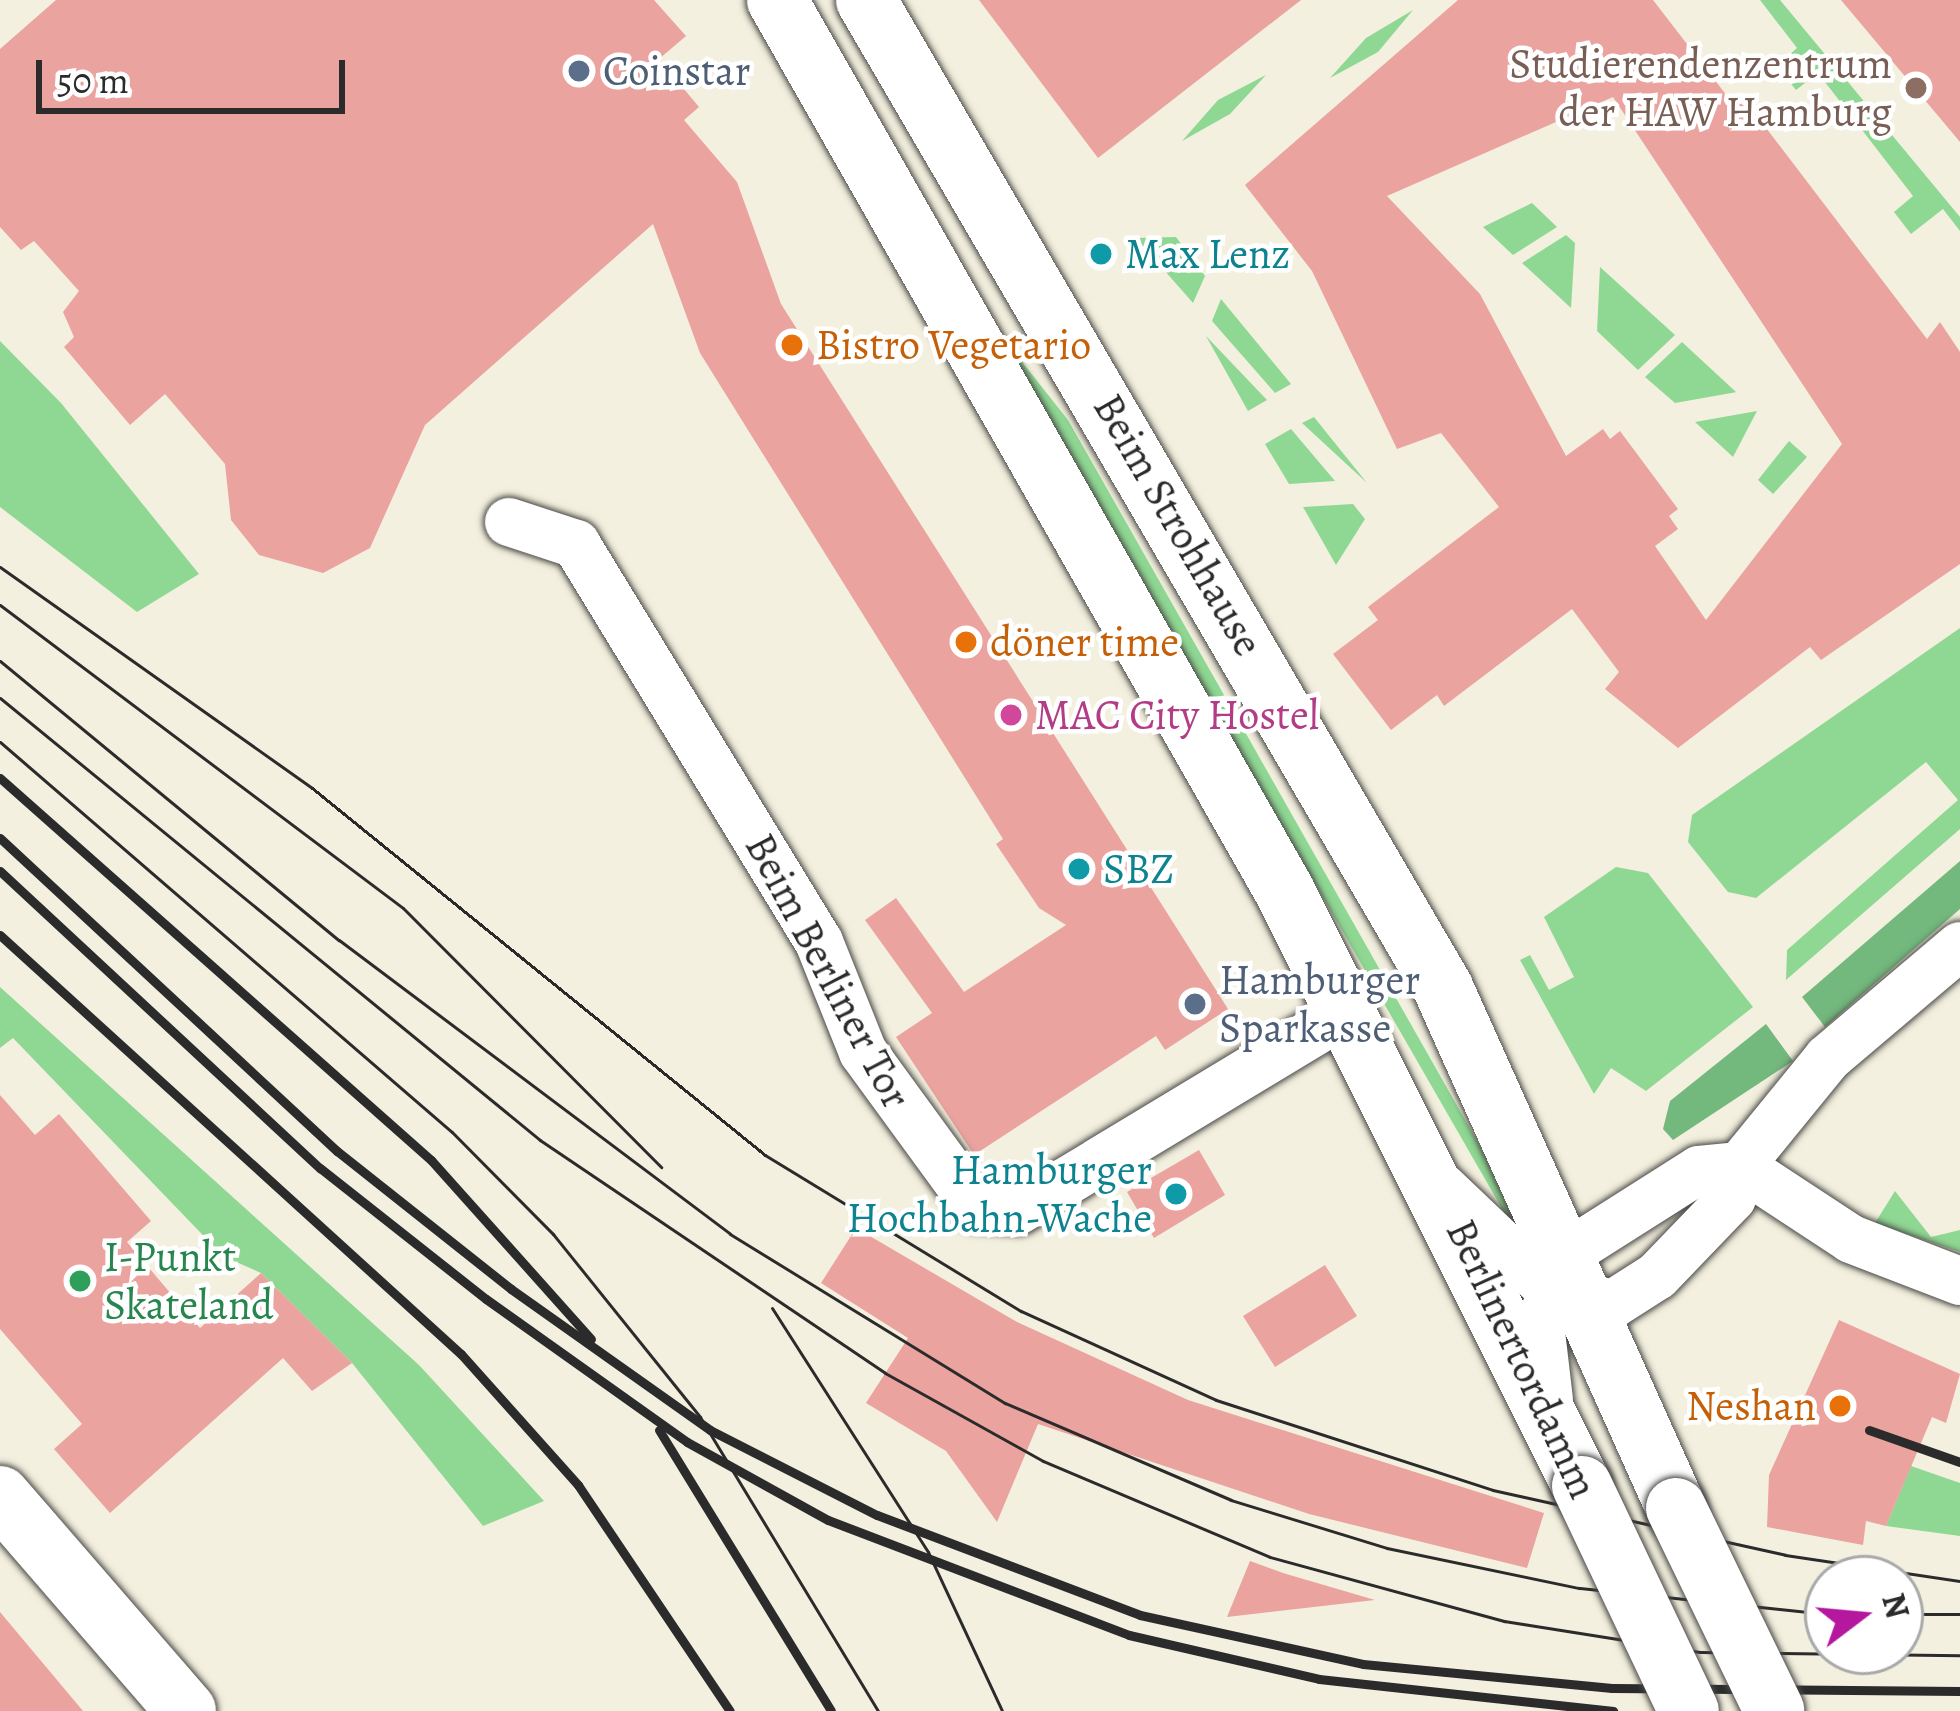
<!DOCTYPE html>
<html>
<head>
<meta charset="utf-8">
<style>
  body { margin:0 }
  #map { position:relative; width:1960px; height:1711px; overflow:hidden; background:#f4f0df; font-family:Alegreya,serif }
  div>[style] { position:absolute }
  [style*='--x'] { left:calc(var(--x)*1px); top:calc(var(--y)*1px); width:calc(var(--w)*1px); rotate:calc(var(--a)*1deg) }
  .green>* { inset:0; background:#8fd893 }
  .forest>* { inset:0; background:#73b87d }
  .building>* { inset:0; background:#eaa39e }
  .roads { filter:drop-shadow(0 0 3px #494946) drop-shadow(0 0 3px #494946) }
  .minor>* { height:48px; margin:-24px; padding:0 24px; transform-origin:24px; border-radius:24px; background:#fff }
  .major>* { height:60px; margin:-30px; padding:0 30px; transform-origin:30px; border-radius:30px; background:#fff }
  .tram>* { height:3px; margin:-1.5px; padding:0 1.5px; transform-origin:1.5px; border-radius:1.5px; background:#2b2b2b }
  .rail>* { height:9px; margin:-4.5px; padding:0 4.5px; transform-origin:4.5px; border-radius:4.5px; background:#2b2b2b }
  .bridges { filter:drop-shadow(0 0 3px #494946) drop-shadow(0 0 3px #494946) }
  .major-bridge>* { height:60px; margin:-30px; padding:0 30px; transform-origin:30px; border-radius:30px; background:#fff }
  .dots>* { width:33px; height:33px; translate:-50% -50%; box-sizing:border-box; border:6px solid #fff; border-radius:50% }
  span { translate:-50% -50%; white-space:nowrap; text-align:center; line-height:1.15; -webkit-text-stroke:9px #fff; paint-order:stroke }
  .education-label { font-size:42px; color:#785e54 }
  .right { translate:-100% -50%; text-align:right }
  .service-label { font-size:42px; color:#4e5e75 }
  .left { translate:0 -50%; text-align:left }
  .culture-label { font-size:42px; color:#0d838f }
  .food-label { font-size:42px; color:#c56008 }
  .street-label { font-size:42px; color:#2b2b2b }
  .hotel-label { font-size:42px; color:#b23c85 }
  .leisure-label { font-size:42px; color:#27864d }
  .north { position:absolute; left:1804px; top:1555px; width:120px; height:120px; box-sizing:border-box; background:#fff; border:3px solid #aaa; border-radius:50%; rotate:74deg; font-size:33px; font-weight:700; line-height:48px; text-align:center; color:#2b2b2b }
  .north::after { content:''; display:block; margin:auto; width:42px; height:54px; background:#b5179e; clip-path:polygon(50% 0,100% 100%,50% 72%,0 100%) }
  .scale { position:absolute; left:36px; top:60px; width:309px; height:54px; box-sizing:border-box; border:6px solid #2b2b2b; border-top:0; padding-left:15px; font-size:36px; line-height:42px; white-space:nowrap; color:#2b2b2b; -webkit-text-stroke:9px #fff; paint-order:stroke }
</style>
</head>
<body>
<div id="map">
  <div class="green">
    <div style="clip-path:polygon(1760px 0,1780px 0,1960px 217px,1960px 231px,1943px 209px,1911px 234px,1894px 212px,1913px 196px,1818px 73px,1796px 90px,1777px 66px,1797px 48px)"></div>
    <div style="clip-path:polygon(1413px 10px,1378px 52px,1330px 78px,1366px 38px)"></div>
    <div style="clip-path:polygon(1266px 75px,1230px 114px,1182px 141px,1218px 100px)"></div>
    <div style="clip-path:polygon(1532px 203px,1557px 227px,1513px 255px,1483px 227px)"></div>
    <div style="clip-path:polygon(1566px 235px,1575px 243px,1571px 308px,1522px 263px)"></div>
    <div style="clip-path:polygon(1176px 237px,1205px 276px,1193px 303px,1136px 238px)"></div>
    <div style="clip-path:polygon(1600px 267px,1675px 335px,1638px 370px,1597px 331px)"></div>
    <div style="clip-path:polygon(1221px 299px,1291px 384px,1275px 393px,1212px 321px)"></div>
    <div style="clip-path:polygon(996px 329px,1068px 420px,1514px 1206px,1508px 1219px)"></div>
    <div style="clip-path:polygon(1206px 336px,1267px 400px,1248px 411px)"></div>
    <div style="clip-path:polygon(0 341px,61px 403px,199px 574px,137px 612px,0 507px)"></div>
    <div style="clip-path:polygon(1682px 342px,1736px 392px,1737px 392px,1675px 403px,1645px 377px)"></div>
    <div style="clip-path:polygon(1757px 411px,1733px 457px,1695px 422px)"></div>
    <div style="clip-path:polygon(1314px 417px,1367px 483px,1302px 423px)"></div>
    <div style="clip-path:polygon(1291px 429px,1335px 481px,1289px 484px,1265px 444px)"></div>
    <div style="clip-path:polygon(1789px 441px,1807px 457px,1773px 494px,1758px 480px)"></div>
    <div style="clip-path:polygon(1353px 504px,1365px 519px,1336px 565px,1303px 507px)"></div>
    <div style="clip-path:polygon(1960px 628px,1960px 829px,1786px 980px,1787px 950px,1958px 800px,1926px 762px,1756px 898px,1728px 892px,1688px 842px,1692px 815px)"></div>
    <div style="clip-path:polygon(1616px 867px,1648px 873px,1753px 1007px,1646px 1091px,1611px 1068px,1594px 1094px,1520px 960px,1530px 955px,1549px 990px,1574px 977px,1544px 917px)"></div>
    <div style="clip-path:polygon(0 987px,419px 1365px,544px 1501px,483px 1526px,352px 1363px,261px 1273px,223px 1256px,13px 1038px,0 1048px)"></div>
    <div style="clip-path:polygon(1895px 1191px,1931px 1237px,1960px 1230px,1960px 1252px,1875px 1223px)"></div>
    <div style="clip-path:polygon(1911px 1466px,1960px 1483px,1960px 1536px,1886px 1526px)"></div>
  </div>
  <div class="forest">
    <div style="clip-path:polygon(1960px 861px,1960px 909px,1825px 1027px,1802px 997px)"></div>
    <div style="clip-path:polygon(1766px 1024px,1793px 1061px,1673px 1140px,1663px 1129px,1670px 1101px)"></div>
  </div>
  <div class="building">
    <div style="clip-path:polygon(56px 0,654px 0,686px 36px,659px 59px,699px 107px,684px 120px,737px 182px,781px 304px,1228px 1009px,1165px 1050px,1156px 1036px,974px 1155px,896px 1037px,932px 1013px,865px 920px,896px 898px,964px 992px,1066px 925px,1039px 908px,996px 844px,1003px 839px,700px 353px,653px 224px,425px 425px,370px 548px,323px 573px,259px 555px,231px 520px,225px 464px,165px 394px,130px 425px,64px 347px,74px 337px,63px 312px,79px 291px,34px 241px,21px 250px,0 227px,0 49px)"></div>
    <div style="clip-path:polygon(979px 0,1301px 0,1098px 158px)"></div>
    <div style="clip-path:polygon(evenodd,1458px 0,1653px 0,1734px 105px,1744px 99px,1927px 339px,1940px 322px,1960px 352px,1960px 564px,1821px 660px,1810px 647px,1678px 748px,1605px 689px,1619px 672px,1572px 609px,1444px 706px,1437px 695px,1391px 730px,1333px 654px,1378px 620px,1368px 607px,1499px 507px,1441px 433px,1397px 449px,1312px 271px,1245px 185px,1458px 0,1613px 97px,1842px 444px,1706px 620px,1655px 546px,1678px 529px,1669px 516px,1678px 509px,1620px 431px,1610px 439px,1603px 429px,1566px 456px,1480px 294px,1387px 196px,1613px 97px)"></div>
    <div style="clip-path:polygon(1841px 0,1960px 0,1960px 142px)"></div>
    <div style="clip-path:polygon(0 1095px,35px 1135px,59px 1114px,151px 1221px,127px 1242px,200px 1328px,261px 1273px,352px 1363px,312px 1391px,283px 1358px,110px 1513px,54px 1449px,82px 1424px,0 1329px)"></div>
    <div style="clip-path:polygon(1199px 1150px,1225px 1195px,1154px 1238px,1127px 1192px)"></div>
    <div style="clip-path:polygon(856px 1228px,1017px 1322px,1188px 1400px,1544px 1513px,1527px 1568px,1309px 1514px,1038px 1424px,997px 1522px,946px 1451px,866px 1403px,908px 1338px,821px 1283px)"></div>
    <div style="clip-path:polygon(1325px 1265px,1357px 1316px,1275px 1367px,1243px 1316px)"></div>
    <div style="clip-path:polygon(1839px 1320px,1960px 1374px,1946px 1423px,1932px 1417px,1886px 1526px,1866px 1521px,1863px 1545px,1767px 1527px,1769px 1475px)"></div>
    <div style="clip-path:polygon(1250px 1561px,1283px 1573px,1375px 1600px,1227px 1617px)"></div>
    <div style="clip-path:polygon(0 1612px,83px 1711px,0 1711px)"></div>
  </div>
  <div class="roads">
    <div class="minor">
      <div style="--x:509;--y:522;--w:71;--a:18.2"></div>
      <div style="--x:576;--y:544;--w:466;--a:58.6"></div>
      <div style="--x:819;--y:942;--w:118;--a:68.2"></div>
      <div style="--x:863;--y:1052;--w:192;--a:53.9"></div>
      <div style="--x:976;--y:1207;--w:43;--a:4"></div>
      <div style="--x:1019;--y:1210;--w:385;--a:-31.1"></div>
      <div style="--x:1740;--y:1166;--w:133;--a:33.3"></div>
      <div style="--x:1851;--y:1239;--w:117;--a:21.1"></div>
      <div style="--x:1443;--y:1188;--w:145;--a:43.6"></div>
      <div style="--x:1548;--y:1288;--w:67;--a:13.8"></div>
      <div style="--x:1613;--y:1304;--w:52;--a:-32.5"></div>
      <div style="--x:1657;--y:1276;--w:108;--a:-46.1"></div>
      <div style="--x:1732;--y:1198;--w:33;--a:-76"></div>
      <div style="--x:1740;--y:1166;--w:139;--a:-50.8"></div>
      <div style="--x:1828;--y:1058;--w:173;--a:-40.3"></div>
      <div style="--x:1549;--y:1400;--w:78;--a:-96.7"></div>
      <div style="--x:1540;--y:1323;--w:75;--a:-68.2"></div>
      <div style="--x:1568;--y:1253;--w:155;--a:-32.4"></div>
      <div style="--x:1699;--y:1170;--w:41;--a:-5.6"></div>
    </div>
    <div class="major">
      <div style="--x:777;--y:0;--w:1024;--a:60.33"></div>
      <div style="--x:1284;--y:890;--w:666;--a:63.43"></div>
      <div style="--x:866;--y:0;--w:1144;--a:59.71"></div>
      <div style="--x:1443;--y:988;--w:570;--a:65.86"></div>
      <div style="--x:0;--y:1496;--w:284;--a:49.1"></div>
    </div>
  </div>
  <div class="tram">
    <div style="--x:0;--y:567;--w:382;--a:35.3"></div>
    <div style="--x:312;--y:788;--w:583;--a:39.01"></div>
    <div style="--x:765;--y:1155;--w:300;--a:31.4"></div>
    <div style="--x:1021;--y:1311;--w:214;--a:24.5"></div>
    <div style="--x:1216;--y:1400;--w:291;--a:18"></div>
    <div style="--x:1493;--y:1490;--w:299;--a:12.5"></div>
    <div style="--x:1785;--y:1555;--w:177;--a:8.5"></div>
    <div style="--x:0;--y:605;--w:504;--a:36.94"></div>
    <div style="--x:403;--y:908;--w:366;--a:45.1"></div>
    <div style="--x:0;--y:661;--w:439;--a:39.5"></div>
    <div style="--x:339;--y:940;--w:489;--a:36.9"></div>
    <div style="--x:730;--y:1234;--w:323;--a:31.6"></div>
    <div style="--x:1005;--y:1403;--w:246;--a:23.2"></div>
    <div style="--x:1231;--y:1500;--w:163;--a:17.1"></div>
    <div style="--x:1387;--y:1548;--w:196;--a:11.8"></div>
    <div style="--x:1579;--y:1588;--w:250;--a:6"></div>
    <div style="--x:0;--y:698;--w:698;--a:39.3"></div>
    <div style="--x:540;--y:1140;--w:416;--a:34"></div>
    <div style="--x:885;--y:1373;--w:181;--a:29.1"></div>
    <div style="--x:1043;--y:1461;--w:246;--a:22.9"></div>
    <div style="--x:1270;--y:1557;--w:243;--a:15.3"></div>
    <div style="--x:1504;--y:1621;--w:198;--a:9"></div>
    <div style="--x:1700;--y:1652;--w:260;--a:0.7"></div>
    <div style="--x:0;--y:742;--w:597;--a:40.79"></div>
    <div style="--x:452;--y:1132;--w:144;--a:45.3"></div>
    <div style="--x:553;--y:1234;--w:235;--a:51.2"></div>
    <div style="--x:700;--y:1417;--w:344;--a:58.8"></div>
    <div style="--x:772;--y:1308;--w:290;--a:57.4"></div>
    <div style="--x:928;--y:1552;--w:175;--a:65"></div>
    <div style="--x:1900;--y:1614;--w:60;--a:0"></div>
  </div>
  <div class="rail">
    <div style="--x:0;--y:778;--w:576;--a:41.55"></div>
    <div style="--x:431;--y:1160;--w:240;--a:48.2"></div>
    <div style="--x:0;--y:838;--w:460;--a:42.9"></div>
    <div style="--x:337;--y:1151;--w:222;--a:38.4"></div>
    <div style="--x:511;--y:1289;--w:244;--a:35.3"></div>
    <div style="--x:710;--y:1430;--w:187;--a:27"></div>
    <div style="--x:877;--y:1515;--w:281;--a:20.8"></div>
    <div style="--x:1140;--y:1615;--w:228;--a:12.4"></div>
    <div style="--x:1363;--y:1664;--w:250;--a:5.5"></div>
    <div style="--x:1612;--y:1688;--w:348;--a:0.5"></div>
    <div style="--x:0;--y:871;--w:437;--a:42.9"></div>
    <div style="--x:320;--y:1168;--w:211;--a:38.3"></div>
    <div style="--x:486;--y:1299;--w:247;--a:35.4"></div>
    <div style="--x:687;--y:1442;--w:161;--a:29"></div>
    <div style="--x:828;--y:1520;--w:322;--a:20.9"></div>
    <div style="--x:1129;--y:1635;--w:195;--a:13"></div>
    <div style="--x:1319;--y:1679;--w:296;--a:6.2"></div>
    <div style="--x:0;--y:935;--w:623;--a:42.27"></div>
    <div style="--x:461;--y:1354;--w:176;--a:48.2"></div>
    <div style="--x:578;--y:1485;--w:272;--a:56.1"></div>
    <div style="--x:659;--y:1430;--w:329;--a:58.5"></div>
    <div style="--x:1869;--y:1430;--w:96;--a:19.4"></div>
  </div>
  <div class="bridges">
    <div class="major-bridge">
      <div style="--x:1582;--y:1486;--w:249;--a:64.6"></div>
      <div style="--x:1676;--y:1508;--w:225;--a:64.1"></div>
    </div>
  </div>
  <div class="dots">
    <div style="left:579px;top:71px;background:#5c6f8a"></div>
    <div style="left:1916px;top:88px;background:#8d6e63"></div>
    <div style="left:1101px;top:254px;background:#0f9aa8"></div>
    <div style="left:792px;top:345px;background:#e8710a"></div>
    <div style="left:966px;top:642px;background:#e8710a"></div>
    <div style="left:1011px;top:715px;background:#d1479c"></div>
    <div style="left:1079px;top:869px;background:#0f9aa8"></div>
    <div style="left:1195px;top:1004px;background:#5c6f8a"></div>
    <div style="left:1176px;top:1194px;background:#0f9aa8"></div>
    <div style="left:80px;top:1281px;background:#2e9e5b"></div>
    <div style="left:1840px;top:1406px;background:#e8710a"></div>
  </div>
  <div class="education-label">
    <span class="right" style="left:1892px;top:88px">Studierendenzentrum<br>der HAW Hamburg</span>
  </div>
  <div class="service-label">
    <span class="left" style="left:603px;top:71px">Coinstar</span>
    <span class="left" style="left:1219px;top:1004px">Hamburger<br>Sparkasse</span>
  </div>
  <div class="culture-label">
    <span class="left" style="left:1125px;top:254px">Max Lenz</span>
    <span class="left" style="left:1103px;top:869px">SBZ</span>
    <span class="right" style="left:1152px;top:1194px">Hamburger<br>Hochbahn-Wache</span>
  </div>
  <div class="food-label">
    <span class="left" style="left:816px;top:345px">Bistro Vegetario</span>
    <span class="left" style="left:990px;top:642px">döner time</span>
    <span class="right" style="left:1816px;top:1406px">Neshan</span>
  </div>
  <div class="street-label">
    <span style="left:1178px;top:525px;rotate:60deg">Beim Strohhause</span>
    <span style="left:828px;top:971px;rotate:62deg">Beim Berliner Tor</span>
    <span style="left:1522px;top:1359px;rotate:65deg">Berlinertordamm</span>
  </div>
  <div class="hotel-label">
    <span class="left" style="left:1035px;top:715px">MAC City Hostel</span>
  </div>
  <div class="leisure-label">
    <span class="left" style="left:104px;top:1281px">I-Punkt<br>Skateland</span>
  </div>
  <div class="north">N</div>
  <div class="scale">50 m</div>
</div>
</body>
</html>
